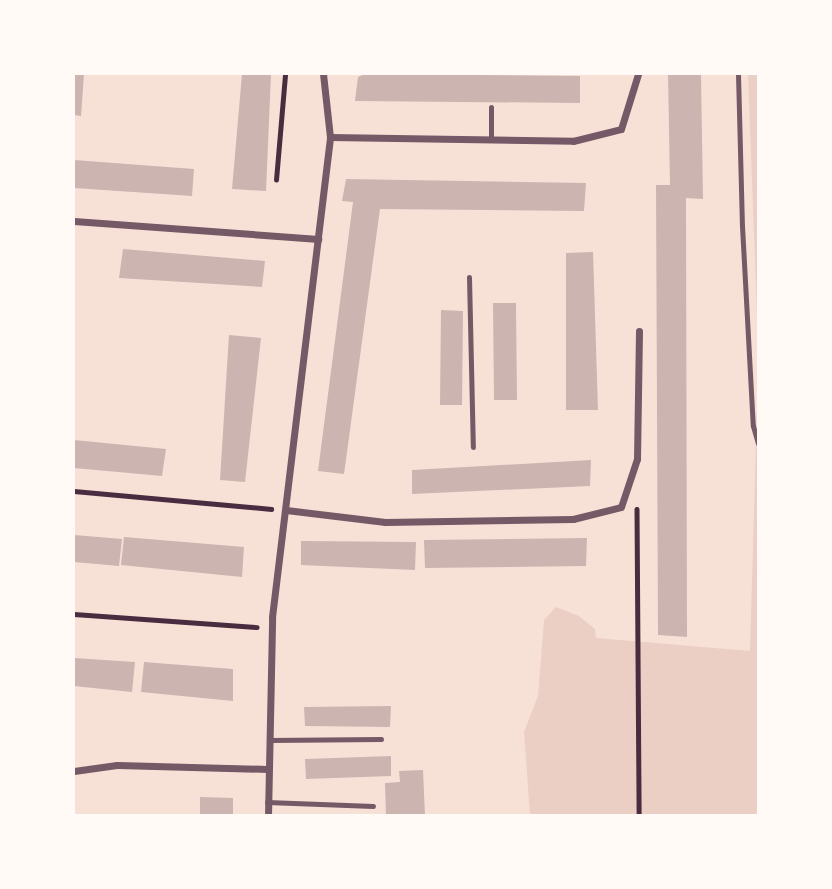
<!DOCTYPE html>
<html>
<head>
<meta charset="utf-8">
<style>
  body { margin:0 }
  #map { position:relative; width:832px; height:889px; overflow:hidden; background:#f7e1d7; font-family:"Varela Round",sans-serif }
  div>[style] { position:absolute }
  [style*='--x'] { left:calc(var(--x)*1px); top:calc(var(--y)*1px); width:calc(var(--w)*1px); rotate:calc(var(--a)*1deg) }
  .green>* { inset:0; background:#ebcfc5 }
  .building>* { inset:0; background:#ccb4b1 }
  .path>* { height:4.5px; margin:-2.25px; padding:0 2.25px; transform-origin:2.25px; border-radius:2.25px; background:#4a2c40 }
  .service>* { height:5px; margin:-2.5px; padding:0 2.5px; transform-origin:2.5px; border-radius:2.5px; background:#755966 }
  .minor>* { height:7px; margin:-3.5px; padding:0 3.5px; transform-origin:3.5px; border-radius:3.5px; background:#755966 }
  span { translate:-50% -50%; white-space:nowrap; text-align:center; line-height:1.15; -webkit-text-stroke:6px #fffaf5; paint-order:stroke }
  .frame { position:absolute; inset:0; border:75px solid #fffaf5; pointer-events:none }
</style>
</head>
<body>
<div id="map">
  <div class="green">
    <div style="clip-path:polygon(748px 74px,758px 74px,758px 342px)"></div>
    <div style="clip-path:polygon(758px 373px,758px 815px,530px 815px,524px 732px,538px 696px,544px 620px,556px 607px,579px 616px,595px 629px,596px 638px,750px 651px)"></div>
  </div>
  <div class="building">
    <div style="clip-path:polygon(74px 74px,84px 74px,81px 116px,74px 115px)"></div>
    <div style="clip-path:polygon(242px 74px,271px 74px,266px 191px,232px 189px)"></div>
    <div style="clip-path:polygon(365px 74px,580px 76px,580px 103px,355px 101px,358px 77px)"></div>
    <div style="clip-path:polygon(668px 74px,701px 74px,703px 199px,686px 198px,687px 637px,658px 635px,656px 185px,670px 185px)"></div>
    <div style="clip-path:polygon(74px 160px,194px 169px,192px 196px,74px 188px)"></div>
    <div style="clip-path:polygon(346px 179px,586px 183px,584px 211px,380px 209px,344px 474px,318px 471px,353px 202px,342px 201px)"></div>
    <div style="clip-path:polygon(123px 249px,265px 261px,262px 287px,119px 278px)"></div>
    <div style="clip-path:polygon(593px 252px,598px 410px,566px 410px,566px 253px)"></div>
    <div style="clip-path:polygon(493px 303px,516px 303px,517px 400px,494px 400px)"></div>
    <div style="clip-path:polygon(441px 310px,463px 311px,462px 405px,440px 405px)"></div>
    <div style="clip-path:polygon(229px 335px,261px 338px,245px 482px,220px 480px)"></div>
    <div style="clip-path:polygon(74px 440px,166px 449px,162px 476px,74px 468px)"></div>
    <div style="clip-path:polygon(591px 460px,590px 486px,412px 494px,412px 470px)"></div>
    <div style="clip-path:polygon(74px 535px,122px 539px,119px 566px,74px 562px)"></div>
    <div style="clip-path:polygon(124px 537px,244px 547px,242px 577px,121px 565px)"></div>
    <div style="clip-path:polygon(587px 538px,586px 566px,425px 568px,424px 540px)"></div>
    <div style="clip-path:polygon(301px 541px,416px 542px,415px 570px,301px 565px)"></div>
    <div style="clip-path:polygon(74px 658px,135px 662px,132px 692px,74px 686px)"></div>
    <div style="clip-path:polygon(144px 662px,233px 669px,233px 701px,141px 692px)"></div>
    <div style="clip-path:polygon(391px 706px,390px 727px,305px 726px,304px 707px)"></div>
    <div style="clip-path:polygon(391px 756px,391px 776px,306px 779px,305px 759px)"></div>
    <div style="clip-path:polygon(423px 770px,425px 816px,386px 816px,385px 783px,400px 782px,399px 771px)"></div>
    <div style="clip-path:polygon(200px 797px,233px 798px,233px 816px,200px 816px)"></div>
  </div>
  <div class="path">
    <div style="--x:276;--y:180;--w:106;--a:-85.1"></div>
    <div style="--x:74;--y:491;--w:198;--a:5.2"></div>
    <div style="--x:637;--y:509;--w:307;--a:89.6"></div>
    <div style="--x:74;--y:614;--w:183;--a:4.1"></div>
  </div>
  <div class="service">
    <div style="--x:738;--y:74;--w:152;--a:88.5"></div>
    <div style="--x:742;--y:226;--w:200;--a:86.9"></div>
    <div style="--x:753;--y:426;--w:18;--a:74"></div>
    <div style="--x:491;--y:107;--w:33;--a:90"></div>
    <div style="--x:469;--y:277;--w:170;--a:88.7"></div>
    <div style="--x:269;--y:740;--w:112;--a:-0.5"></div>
    <div style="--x:267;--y:802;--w:106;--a:2.2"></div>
  </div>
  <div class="minor">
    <div style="--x:330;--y:137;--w:243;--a:0.9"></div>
    <div style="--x:573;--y:141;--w:49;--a:-14"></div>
    <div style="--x:621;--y:129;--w:58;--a:-72.8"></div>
    <div style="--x:74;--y:221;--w:245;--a:4.2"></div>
    <div style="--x:286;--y:510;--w:100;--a:6.9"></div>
    <div style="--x:385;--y:522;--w:188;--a:-0.9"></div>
    <div style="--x:573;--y:519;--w:49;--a:-14"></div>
    <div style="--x:621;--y:507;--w:51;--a:-71.6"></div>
    <div style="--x:637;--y:459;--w:128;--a:-89.1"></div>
    <div style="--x:74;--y:771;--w:43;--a:-7.9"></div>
    <div style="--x:117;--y:765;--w:150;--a:1.5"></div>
    <div style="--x:268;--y:816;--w:199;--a:-88.8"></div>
    <div style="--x:272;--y:617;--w:483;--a:-83.1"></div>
    <div style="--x:330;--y:137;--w:63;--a:-96.3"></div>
  </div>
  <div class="frame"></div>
</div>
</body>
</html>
